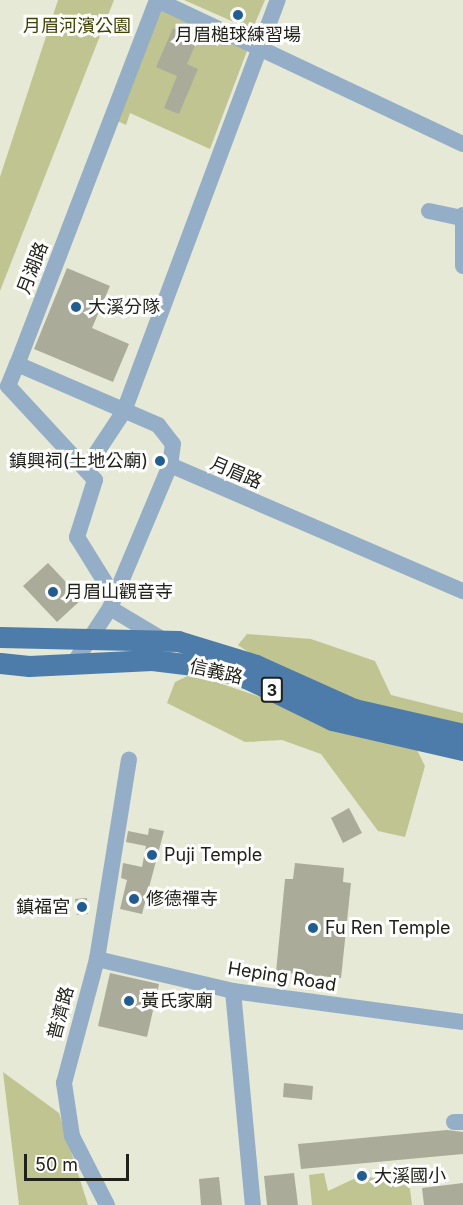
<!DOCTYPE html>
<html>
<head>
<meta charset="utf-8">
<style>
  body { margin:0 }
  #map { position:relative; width:463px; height:1205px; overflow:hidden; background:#e6e9d5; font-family:Inter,"Noto Sans TC",sans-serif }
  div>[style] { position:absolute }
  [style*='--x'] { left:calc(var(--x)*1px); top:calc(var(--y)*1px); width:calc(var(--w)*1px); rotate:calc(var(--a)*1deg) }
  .green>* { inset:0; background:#c0c491 }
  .building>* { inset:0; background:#aaac99 }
  .minor>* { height:16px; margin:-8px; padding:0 8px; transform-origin:8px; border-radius:8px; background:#95aec7 }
  .major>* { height:21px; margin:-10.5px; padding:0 10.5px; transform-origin:10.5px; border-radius:10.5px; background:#4e7caa }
  .dots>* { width:16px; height:16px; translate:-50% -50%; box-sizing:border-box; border:3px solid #fff; border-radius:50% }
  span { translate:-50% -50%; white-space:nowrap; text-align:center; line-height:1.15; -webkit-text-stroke:6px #fff; paint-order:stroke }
  .shield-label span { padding:2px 4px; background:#fff; border:2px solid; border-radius:4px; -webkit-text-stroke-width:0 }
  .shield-label { font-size:16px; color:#202119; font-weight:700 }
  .park-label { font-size:18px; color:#404202 }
  .poi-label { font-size:18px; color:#202119 }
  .left { translate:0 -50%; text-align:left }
  .right { translate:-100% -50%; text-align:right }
  .street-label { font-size:18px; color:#202119 }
  .scale { position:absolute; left:24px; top:1154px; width:105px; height:27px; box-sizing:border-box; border:3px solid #202119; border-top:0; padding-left:8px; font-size:18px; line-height:21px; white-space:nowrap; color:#202119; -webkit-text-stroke:4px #fff; paint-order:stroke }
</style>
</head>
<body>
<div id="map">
  <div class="green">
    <div style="clip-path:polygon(58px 0,114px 0,0 291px,0 177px)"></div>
    <div style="clip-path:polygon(184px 0,265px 0,252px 30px)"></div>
    <div style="clip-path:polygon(158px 3px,250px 43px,210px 149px,130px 113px,126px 125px,113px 119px)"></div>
    <div style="clip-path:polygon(247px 634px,311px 639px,375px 661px,391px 695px,463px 713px,463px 729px,352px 701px,261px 661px,238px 645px)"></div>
    <div style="clip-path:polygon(192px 674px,417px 750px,425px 766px,405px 837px,378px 831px,321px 754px,282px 740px,245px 742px,167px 703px,175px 682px)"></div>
    <div style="clip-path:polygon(3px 1072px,59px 1113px,88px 1205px,19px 1205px)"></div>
    <div style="clip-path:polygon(407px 1165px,412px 1205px,312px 1205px,309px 1175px,324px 1173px,328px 1191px,362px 1175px,396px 1184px,394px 1167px)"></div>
  </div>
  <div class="building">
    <div style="clip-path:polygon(173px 28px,198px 39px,187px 64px,198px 69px,179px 114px,164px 108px,177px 76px,156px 67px)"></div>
    <div style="clip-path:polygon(67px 268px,110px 286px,92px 328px,129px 344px,113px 382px,34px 349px)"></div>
    <div style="clip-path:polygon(48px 563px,82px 599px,57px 622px,23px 586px)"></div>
    <div style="clip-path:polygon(349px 808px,362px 833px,343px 843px,331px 818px)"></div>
    <div style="clip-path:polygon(149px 828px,164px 831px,142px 914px,120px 909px,127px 880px,121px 878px,123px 863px,142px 867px,146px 846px,126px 842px,128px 831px,148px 835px)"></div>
    <div style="clip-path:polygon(295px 863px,344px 868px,343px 882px,351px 883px,341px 978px,276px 972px,285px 879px,293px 879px)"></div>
    <div style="clip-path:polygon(87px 898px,88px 914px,77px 915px,75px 899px)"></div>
    <div style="clip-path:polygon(110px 973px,159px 984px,147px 1037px,98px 1026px)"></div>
    <div style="clip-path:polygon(284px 1083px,313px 1086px,312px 1100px,283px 1097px)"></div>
    <div style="clip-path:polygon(447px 1130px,463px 1132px,463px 1154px,301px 1169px,298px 1144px)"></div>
    <div style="clip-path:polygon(294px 1173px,298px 1205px,267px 1205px,264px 1176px)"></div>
    <div style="clip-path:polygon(219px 1177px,222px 1205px,201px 1205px,199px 1179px)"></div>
    <div style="clip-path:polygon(463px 1183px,463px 1205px,424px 1205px,422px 1188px)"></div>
  </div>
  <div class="minor">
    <div style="--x:157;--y:0;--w:390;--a:111"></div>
    <div style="--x:17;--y:364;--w:154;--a:23.4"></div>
    <div style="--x:158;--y:425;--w:24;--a:52"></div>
    <div style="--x:173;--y:444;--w:21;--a:98"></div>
    <div style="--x:157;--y:0;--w:338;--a:25.2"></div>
    <div style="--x:429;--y:211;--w:34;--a:12"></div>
    <div style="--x:463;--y:215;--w:51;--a:90"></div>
    <div style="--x:17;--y:364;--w:24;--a:112"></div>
    <div style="--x:8;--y:386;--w:128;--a:47.2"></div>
    <div style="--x:95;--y:480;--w:60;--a:107.5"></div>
    <div style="--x:77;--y:537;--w:68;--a:58.2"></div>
    <div style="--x:87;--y:467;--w:67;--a:-56.5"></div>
    <div style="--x:124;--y:411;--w:439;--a:-69.5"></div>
    <div style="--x:110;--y:608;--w:64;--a:31"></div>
    <div style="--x:76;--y:660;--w:62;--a:-56.8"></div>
    <div style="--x:110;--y:608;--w:155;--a:-67.2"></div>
    <div style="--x:170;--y:465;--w:319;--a:23.3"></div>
    <div style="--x:97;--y:959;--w:140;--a:13.2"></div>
    <div style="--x:233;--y:991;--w:232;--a:7.7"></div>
    <div style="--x:233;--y:991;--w:215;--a:84.7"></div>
    <div style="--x:454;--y:1122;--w:9;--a:0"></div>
    <div style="--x:107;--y:1205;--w:77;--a:-116.9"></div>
    <div style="--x:72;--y:1136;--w:54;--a:-98.6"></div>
    <div style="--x:64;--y:1083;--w:128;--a:-75.1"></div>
    <div style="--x:97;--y:959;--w:202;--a:-80.9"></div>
  </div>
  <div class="major">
    <div style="--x:0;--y:637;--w:178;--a:1.3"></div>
    <div style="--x:178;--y:641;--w:82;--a:17.1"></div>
    <div style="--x:256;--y:665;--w:107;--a:24.2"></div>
    <div style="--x:354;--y:709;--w:112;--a:12.9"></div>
    <div style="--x:0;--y:663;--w:29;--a:6"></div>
    <div style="--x:29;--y:666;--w:123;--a:-2.8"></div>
    <div style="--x:152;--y:660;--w:58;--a:6.9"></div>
    <div style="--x:210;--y:667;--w:38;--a:17"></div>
    <div style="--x:246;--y:678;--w:96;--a:26"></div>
    <div style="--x:332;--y:720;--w:134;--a:12.9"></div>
  </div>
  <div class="dots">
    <div style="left:238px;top:15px;background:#205d93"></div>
    <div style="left:76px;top:307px;background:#205d93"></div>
    <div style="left:160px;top:461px;background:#205d93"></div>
    <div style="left:53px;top:592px;background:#205d93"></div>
    <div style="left:152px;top:855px;background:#205d93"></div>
    <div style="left:134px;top:899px;background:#205d93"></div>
    <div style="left:82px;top:907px;background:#205d93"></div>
    <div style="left:313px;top:928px;background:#205d93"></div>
    <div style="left:129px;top:1001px;background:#205d93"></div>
    <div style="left:362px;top:1176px;background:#205d93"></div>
  </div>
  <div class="shield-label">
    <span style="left:272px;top:690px">3</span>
  </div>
  <div class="park-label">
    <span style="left:77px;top:26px">月眉河濱公園</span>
  </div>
  <div class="poi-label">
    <span style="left:238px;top:35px">月眉槌球練習場</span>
    <span class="left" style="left:88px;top:307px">大溪分隊</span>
    <span class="right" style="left:148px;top:461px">鎮興祠(土地公廟)</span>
    <span class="left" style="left:65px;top:592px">月眉山觀音寺</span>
    <span class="left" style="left:164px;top:855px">Puji Temple</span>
    <span class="left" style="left:146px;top:899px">修德禪寺</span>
    <span class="right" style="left:70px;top:907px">鎮福宮</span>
    <span class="left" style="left:325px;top:928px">Fu Ren Temple</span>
    <span class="left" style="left:141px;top:1001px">黃氏家廟</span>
    <span class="left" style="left:374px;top:1176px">大溪國小</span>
  </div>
  <div class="street-label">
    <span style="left:33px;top:268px;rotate:-69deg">月湖路</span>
    <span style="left:236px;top:473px;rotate:23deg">月眉路</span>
    <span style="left:216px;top:672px;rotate:13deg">信義路</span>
    <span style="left:282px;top:977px;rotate:9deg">Heping Road</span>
    <span style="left:61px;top:1013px;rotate:-75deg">普濟路</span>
  </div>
  <div class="scale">50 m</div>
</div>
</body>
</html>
